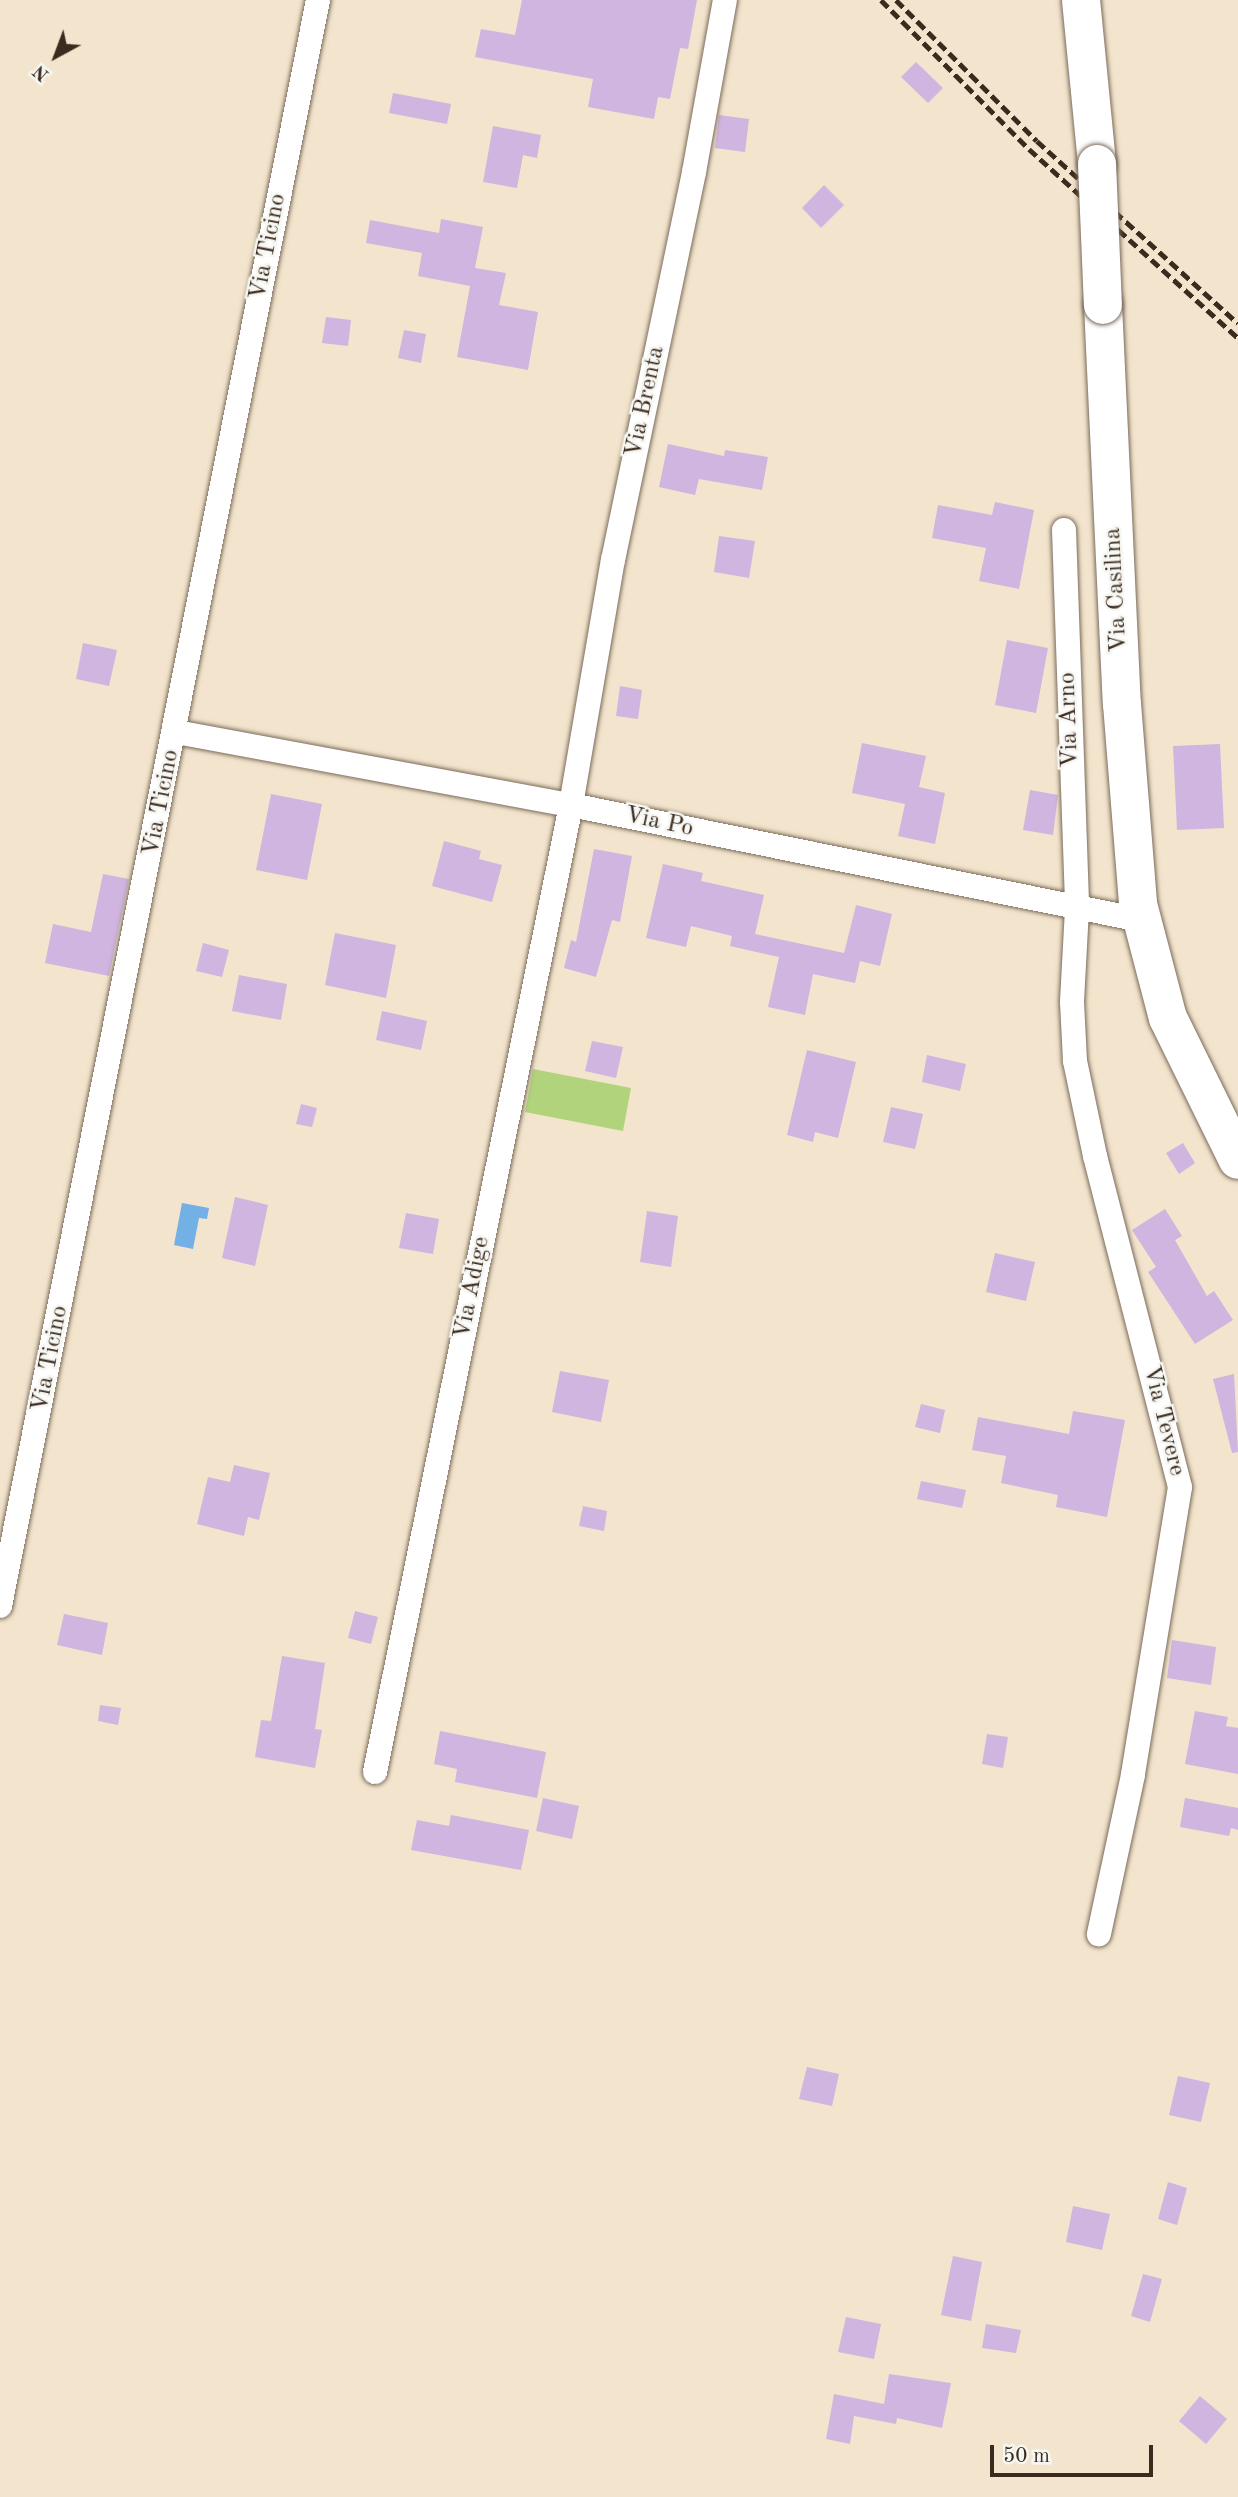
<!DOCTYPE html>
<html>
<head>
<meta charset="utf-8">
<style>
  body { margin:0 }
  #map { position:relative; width:1238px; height:2497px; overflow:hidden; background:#f3e4cd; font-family:"Old Standard TT",serif }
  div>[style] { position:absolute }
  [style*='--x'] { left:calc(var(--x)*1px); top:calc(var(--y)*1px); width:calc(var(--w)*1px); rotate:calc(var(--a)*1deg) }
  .green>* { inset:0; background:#b1d37c }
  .water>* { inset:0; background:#72b0e5 }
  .building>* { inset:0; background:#cfb5df }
  .roads { filter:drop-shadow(0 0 2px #7b6b5b) drop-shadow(0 0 2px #7b6b5b) }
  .street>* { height:24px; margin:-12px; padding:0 12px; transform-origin:12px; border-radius:12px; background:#fff }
  .primary>* { height:38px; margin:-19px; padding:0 19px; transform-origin:19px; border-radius:19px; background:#fff }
  .rail>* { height:5px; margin-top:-2.5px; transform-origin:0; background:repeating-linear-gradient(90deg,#3b2a1e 0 10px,transparent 0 15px) }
  .bridges { filter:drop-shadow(0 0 2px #7b6b5b) drop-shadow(0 0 2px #7b6b5b) }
  .primary-bridge>* { height:38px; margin:-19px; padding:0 19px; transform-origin:19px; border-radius:19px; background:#fff }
  span { translate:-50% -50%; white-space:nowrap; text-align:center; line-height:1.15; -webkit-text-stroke:5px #f6f6f2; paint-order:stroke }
  .street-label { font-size:24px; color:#3b2a1e }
  .north { position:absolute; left:21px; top:21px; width:70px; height:70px; -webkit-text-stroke:5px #f6f6f2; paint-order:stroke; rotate:221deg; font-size:19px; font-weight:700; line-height:28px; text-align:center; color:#3b2a1e }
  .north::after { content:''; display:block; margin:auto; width:24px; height:32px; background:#3b2a1e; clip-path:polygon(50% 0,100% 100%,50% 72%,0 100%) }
  .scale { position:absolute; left:990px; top:2445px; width:163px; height:32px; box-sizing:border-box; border:4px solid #3b2a1e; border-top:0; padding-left:9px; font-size:21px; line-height:24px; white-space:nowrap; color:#3b2a1e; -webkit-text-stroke:5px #f6f6f2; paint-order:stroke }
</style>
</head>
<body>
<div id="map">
  <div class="green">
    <div style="clip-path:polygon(533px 1069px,631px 1088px,623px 1131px,525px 1112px)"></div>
  </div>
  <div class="water">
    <div style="clip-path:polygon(182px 1203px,209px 1208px,207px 1219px,199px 1218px,193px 1249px,174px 1245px)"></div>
  </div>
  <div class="building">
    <div style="clip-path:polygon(522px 0,697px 0,688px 49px,680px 48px,670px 99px,658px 97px,654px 119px,588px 107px,593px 79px,475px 57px,481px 29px,515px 35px)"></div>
    <div style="clip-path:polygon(916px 62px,943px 88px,928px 103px,901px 77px)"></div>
    <div style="clip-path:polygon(393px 93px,451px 104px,447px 124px,389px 113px)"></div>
    <div style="clip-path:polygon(719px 115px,749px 119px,745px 152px,715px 148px)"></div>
    <div style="clip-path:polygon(493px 126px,541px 135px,537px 158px,523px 155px,517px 188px,483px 182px)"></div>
    <div style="clip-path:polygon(824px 185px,844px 205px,821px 228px,802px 208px)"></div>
    <div style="clip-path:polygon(441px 219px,483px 227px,475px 268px,506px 273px,499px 305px,538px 312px,528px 370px,457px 357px,470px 286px,418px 276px,422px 253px,366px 243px,370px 220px,439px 233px)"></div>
    <div style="clip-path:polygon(326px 317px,351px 320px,348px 346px,322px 343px)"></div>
    <div style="clip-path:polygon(404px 330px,426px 334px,421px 363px,398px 358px)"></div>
    <div style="clip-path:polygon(668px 444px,724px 456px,725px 450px,768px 457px,762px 490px,699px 479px,695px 495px,659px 487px)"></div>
    <div style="clip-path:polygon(995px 502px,1034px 510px,1019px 589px,979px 581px,986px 548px,932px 538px,938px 505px,992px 515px)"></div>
    <div style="clip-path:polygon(719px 536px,755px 541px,749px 578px,714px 572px)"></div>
    <div style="clip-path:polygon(1007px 640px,1048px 648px,1036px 713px,995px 705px)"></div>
    <div style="clip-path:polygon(83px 643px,117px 650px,109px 686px,76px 679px)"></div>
    <div style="clip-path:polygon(620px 686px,642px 690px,638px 719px,616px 716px)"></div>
    <div style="clip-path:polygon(862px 743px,926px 756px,919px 787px,945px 793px,935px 844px,898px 836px,905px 804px,852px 793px)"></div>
    <div style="clip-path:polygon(1220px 744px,1224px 828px,1177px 830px,1173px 746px)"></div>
    <div style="clip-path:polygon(1030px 790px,1058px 795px,1053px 835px,1023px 830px)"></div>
    <div style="clip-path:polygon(271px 794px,322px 804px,307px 880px,256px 870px)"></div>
    <div style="clip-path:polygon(444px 841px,481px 851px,479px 859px,502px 865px,492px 902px,432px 886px)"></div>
    <div style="clip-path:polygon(594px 849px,632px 856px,620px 922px,612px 920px,596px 977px,564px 968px,571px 940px,576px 942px)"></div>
    <div style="clip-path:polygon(663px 864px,703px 873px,701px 881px,764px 895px,755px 934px,844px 953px,856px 905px,892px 914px,880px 966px,860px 961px,855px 983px,813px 974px,805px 1015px,768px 1007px,779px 957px,730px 946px,732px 936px,691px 926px,686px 947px,646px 938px)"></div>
    <div style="clip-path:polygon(103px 874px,129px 879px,109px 976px,45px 963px,53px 924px,91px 932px)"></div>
    <div style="clip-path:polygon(335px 933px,396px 945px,386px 998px,325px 985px)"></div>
    <div style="clip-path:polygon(203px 943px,229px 950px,222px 977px,196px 971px)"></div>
    <div style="clip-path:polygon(239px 975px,287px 984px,281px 1020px,232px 1011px)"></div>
    <div style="clip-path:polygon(382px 1011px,427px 1021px,421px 1050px,376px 1040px)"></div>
    <div style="clip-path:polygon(592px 1041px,623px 1047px,616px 1078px,585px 1071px)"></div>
    <div style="clip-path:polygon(807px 1050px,856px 1062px,838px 1138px,815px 1132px,813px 1142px,787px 1135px)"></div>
    <div style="clip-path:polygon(927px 1055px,966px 1064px,960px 1091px,922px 1082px)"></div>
    <div style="clip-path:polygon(301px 1104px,317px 1108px,312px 1127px,296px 1124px)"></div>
    <div style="clip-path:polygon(891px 1107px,923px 1114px,915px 1149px,883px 1142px)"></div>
    <div style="clip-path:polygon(1183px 1143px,1195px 1163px,1179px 1174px,1166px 1153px)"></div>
    <div style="clip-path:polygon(235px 1197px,268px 1205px,255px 1266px,222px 1258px)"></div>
    <div style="clip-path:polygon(1165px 1209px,1182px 1236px,1175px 1240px,1207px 1296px,1214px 1291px,1233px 1320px,1195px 1344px,1148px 1272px,1156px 1267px,1132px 1230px)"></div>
    <div style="clip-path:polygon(647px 1211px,678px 1216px,671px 1267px,640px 1262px)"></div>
    <div style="clip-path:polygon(406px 1213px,439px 1219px,433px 1254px,399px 1248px)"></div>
    <div style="clip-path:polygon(995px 1253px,1035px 1262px,1026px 1301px,986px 1292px)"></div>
    <div style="clip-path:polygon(560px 1371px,609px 1380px,601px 1422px,552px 1412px)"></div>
    <div style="clip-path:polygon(1234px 1374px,1238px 1452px,1232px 1453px,1213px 1379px)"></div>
    <div style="clip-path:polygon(921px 1404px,945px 1410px,940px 1433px,915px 1427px)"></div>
    <div style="clip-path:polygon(1073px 1411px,1125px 1420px,1107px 1517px,1056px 1507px,1058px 1495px,1001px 1483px,1006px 1456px,972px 1450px,978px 1417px,1069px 1434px)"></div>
    <div style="clip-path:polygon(234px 1465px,270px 1473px,259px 1520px,248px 1517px,244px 1536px,197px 1524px,208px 1477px,230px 1482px)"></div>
    <div style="clip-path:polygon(921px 1481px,966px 1490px,962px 1508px,917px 1499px)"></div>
    <div style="clip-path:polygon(583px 1506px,607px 1511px,604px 1531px,579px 1526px)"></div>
    <div style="clip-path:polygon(355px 1611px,378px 1617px,371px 1644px,348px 1638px)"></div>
    <div style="clip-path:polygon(64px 1614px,108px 1623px,102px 1655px,57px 1645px)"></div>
    <div style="clip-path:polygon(1172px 1640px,1216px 1647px,1211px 1685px,1167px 1678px)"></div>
    <div style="clip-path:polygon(282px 1656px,325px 1663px,315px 1729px,322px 1730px,315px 1768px,255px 1757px,261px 1720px,271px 1721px)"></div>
    <div style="clip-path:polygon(100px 1705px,121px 1708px,118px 1725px,98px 1721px)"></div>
    <div style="clip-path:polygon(1195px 1711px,1228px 1717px,1226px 1726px,1238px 1728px,1238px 1774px,1185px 1764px)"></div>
    <div style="clip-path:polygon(440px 1731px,546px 1752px,537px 1798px,455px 1782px,457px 1769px,434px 1764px)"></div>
    <div style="clip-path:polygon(987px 1734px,1008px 1737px,1003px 1768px,982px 1764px)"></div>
    <div style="clip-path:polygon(543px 1798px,579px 1806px,572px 1839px,536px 1831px)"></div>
    <div style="clip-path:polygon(1185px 1798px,1238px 1808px,1238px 1830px,1231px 1828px,1229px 1836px,1180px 1827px)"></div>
    <div style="clip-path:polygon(451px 1815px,529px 1830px,521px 1870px,411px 1850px,417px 1820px,449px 1826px)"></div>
    <div style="clip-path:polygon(807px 2067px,839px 2074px,832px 2106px,799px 2099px)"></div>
    <div style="clip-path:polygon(1178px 2076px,1210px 2083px,1201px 2122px,1169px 2115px)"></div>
    <div style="clip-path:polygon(1168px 2182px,1187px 2188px,1177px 2225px,1158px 2219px)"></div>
    <div style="clip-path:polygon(1073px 2206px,1110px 2214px,1102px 2250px,1066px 2242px)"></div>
    <div style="clip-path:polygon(953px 2256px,982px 2262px,971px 2321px,941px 2315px)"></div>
    <div style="clip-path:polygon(1143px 2274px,1162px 2279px,1150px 2322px,1131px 2316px)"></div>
    <div style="clip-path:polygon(846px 2317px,881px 2324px,874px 2359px,838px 2352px)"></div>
    <div style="clip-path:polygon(986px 2324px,1021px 2330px,1016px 2353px,982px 2348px)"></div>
    <div style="clip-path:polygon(889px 2374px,951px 2383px,942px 2428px,897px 2418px,896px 2424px,854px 2416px,850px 2444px,826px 2439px,834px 2394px,884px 2404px)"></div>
    <div style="clip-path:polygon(1200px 2396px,1227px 2419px,1206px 2444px,1179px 2421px)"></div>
  </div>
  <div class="roads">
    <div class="street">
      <div style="--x:1064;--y:530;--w:379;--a:88"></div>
      <div style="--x:1077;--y:909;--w:93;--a:93.1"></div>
      <div style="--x:1072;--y:1002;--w:59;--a:87.1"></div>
      <div style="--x:1075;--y:1061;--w:97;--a:78.1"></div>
      <div style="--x:1095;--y:1156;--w:342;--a:75.6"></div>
      <div style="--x:1180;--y:1487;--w:292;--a:99.3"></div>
      <div style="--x:1133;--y:1775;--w:163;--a:102.1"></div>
      <div style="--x:176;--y:732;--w:402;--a:10.5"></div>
      <div style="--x:571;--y:805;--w:581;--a:11.41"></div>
      <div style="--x:0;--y:1606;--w:1637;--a:-78.8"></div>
      <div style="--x:375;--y:1772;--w:987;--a:-78.54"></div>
      <div style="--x:571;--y:805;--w:249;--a:-80.3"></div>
      <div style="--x:613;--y:560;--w:396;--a:-78.2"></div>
      <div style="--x:694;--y:172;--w:175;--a:-79.8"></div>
    </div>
    <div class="primary">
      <div style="--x:1081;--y:0;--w:165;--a:84.4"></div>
      <div style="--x:1103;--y:305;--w:399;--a:87.3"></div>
      <div style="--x:1122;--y:704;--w:201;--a:85.4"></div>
      <div style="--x:1138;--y:904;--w:118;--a:75.3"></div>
      <div style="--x:1168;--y:1018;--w:158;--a:63.8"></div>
    </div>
  </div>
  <div class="rail">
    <div style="--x:881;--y:0;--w:210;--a:45.2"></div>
    <div style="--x:1029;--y:149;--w:282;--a:42.1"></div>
    <div style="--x:896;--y:0;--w:199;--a:45"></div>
    <div style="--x:1037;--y:141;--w:271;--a:42.2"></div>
  </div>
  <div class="bridges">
    <div class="primary-bridge">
      <div style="--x:1097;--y:164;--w:141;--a:87.6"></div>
    </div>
  </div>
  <div class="street-label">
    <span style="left:269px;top:247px;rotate:-79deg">Via Ticino</span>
    <span style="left:646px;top:402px;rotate:-78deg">Via Brenta</span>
    <span style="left:1117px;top:590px;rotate:-93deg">Via Casilina</span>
    <span style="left:1070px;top:720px;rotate:-92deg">Via Arno</span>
    <span style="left:162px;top:803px;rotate:-79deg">Via Ticino</span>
    <span style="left:659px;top:823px;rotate:12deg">Via Po</span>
    <span style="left:473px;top:1288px;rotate:-79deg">Via Adige</span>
    <span style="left:51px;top:1359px;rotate:-79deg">Via Ticino</span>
    <span style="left:1163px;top:1421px;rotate:76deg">Via Tevere</span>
  </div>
  <div class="north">N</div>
  <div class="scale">50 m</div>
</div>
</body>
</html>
